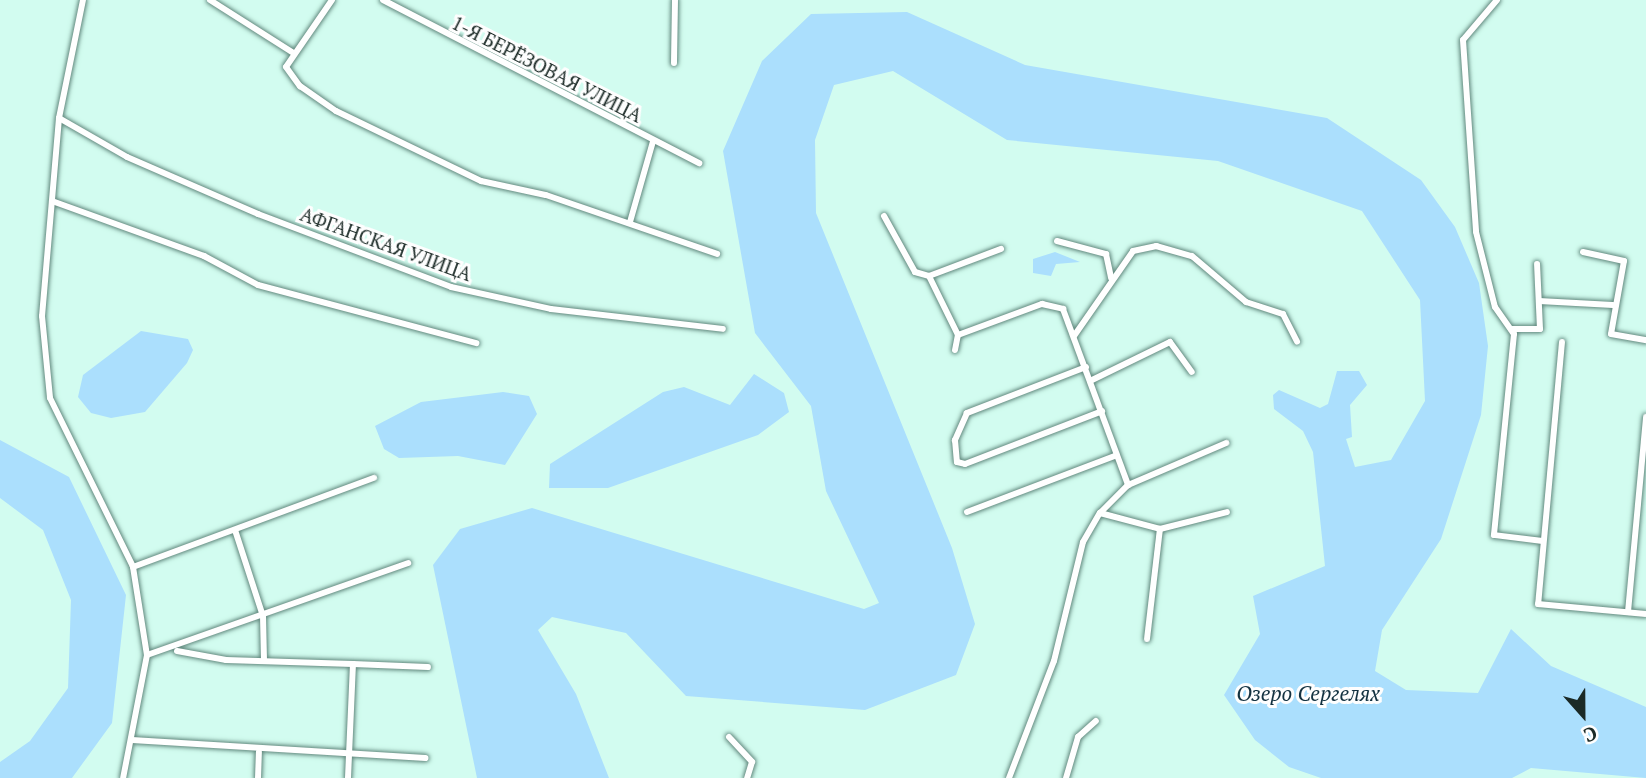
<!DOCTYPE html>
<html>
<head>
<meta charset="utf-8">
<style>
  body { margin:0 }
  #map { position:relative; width:1646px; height:778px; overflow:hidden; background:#d2fcf0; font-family:"PT Serif",serif }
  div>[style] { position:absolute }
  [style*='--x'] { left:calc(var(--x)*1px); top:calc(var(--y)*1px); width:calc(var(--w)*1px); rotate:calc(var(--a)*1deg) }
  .water>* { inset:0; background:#abdffd }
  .roads { filter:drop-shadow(0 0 2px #62897e) drop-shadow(0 0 2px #62897e) }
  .street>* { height:6px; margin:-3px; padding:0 3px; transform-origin:3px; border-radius:3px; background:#fff }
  span { translate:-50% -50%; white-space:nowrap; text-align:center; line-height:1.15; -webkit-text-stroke:6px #fefefe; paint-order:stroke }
  .street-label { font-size:19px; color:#1b2a26 }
  .water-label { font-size:21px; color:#133241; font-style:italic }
  .north { position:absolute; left:1548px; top:680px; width:70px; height:70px; -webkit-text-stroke:5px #fefefe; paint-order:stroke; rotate:159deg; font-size:19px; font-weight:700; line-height:28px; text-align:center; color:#1b2a26 }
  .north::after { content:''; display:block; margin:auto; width:24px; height:32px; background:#1b2a26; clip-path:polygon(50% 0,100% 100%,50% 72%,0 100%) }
</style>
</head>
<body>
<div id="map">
  <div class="water">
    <div style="clip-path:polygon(907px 12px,1025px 65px,1327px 118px,1421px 180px,1455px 227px,1479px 283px,1488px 346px,1481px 415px,1441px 539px,1382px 630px,1375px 671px,1406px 690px,1478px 693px,1511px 629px,1551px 666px,1646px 707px,1646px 778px,1531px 768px,1512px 778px,1321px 778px,1289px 767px,1255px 740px,1224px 695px,1260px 634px,1253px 596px,1325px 566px,1313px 452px,1303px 431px,1274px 409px,1273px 395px,1279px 390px,1320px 408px,1328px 404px,1337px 371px,1359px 371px,1367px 385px,1350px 405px,1352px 437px,1346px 439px,1355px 467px,1391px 460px,1425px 401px,1420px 300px,1362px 211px,1218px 161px,1007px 140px,893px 71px,834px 85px,815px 140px,816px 213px,952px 548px,975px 624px,956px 675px,865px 710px,686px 696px,626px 633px,552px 617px,538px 630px,576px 694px,609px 778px,477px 778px,433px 565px,460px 529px,532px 508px,864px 609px,879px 603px,826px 491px,811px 406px,755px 333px,723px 151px,762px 61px,811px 14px)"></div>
    <div style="clip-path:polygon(1055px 252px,1080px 262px,1056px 264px,1051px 276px,1033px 273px,1033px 259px)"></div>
    <div style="clip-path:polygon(141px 331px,188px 339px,193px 350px,187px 363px,145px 412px,111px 418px,91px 413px,78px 397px,83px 375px)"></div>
    <div style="clip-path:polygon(754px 374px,784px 393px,789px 412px,758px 435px,608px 488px,549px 488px,550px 464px,663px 392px,684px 387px,730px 405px)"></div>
    <div style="clip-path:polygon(503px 392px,529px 396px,537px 414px,505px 465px,458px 456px,399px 458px,384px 449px,375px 426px,421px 402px)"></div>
    <div style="clip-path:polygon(0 440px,69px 477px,126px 595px,112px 723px,72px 778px,0 778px,0 762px,30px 741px,68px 688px,71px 600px,43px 530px,0 498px)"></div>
  </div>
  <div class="roads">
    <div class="street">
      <div style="--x:83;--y:0;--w:120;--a:101.5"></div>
      <div style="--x:59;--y:118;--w:199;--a:94.9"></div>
      <div style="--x:42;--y:316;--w:82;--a:84.4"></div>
      <div style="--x:50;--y:398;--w:188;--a:63.8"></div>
      <div style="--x:133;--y:567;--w:89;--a:81"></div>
      <div style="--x:147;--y:655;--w:125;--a:101"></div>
      <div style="--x:210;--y:0;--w:97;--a:32.4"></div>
      <div style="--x:332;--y:0;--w:81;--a:124.5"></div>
      <div style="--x:286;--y:67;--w:24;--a:54"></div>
      <div style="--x:300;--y:86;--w:44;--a:34.8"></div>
      <div style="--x:336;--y:111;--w:161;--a:25.8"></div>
      <div style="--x:481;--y:181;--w:66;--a:12.2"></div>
      <div style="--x:546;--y:195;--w:181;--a:19"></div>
      <div style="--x:383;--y:0;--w:356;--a:27.3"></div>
      <div style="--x:1497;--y:0;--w:52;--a:130.4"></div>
      <div style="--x:1463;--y:40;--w:192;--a:86.1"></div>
      <div style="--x:1476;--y:232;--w:77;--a:75.8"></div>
      <div style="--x:1495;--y:307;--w:33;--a:55"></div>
      <div style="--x:1514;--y:334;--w:202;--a:95.7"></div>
      <div style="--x:1494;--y:535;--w:48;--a:7.1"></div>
      <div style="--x:674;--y:63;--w:63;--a:-89.1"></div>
      <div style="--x:59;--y:118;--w:78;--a:29.8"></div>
      <div style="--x:127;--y:157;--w:143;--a:23.5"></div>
      <div style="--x:258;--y:214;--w:206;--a:20.7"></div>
      <div style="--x:451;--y:287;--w:102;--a:12.4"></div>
      <div style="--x:551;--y:309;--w:173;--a:6.6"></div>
      <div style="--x:52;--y:201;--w:162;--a:19.9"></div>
      <div style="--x:204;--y:256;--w:61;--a:28.2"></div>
      <div style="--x:258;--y:285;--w:226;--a:14.9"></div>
      <div style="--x:884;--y:216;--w:64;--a:61"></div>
      <div style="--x:915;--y:272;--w:15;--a:16"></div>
      <div style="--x:630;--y:222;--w:84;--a:-74.1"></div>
      <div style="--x:1057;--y:241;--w:51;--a:14.9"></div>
      <div style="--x:1106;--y:254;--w:25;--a:78"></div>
      <div style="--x:1583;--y:252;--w:42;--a:12.4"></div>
      <div style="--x:1624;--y:261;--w:74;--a:100.1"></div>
      <div style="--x:1611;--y:334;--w:36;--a:10"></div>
      <div style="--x:1539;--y:301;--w:74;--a:3.1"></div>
      <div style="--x:1511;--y:329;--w:29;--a:0"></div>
      <div style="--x:1540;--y:329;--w:65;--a:-92.6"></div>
      <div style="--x:958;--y:335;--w:66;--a:-116.2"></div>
      <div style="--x:929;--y:276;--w:77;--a:-20.6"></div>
      <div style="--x:1074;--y:336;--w:103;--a:-55.2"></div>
      <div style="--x:1133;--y:251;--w:24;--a:-12"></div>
      <div style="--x:1156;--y:246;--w:37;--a:16"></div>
      <div style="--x:1192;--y:256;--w:71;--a:40.4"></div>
      <div style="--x:1246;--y:302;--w:39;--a:18"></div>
      <div style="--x:1283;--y:314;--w:31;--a:63"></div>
      <div style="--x:1562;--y:342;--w:263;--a:95.2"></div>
      <div style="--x:1538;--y:604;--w:108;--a:5.3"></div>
      <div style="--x:955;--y:350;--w:15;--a:-79"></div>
      <div style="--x:958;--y:335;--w:90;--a:-20.3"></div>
      <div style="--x:1042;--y:304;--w:22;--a:13"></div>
      <div style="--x:1063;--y:309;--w:188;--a:69.7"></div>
      <div style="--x:1086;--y:367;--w:128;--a:158.9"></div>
      <div style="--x:967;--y:413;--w:30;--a:114"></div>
      <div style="--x:955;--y:440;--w:22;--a:85"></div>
      <div style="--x:957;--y:462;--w:8;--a:14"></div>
      <div style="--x:965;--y:464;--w:147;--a:-21.1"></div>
      <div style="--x:1090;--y:381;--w:89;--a:-26"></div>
      <div style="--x:1170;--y:342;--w:37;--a:54"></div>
      <div style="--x:967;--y:512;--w:160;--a:-20.8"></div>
      <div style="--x:1100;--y:513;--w:62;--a:14.9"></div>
      <div style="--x:1160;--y:529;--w:69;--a:-14.2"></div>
      <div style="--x:235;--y:530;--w:90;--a:72"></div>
      <div style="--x:263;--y:616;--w:43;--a:88.7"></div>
      <div style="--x:133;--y:567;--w:257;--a:-20.3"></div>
      <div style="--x:1628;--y:612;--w:196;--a:-84.7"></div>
      <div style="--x:1147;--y:639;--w:111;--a:-83.3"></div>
      <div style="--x:177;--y:651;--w:50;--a:10.4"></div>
      <div style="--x:226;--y:660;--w:127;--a:1.8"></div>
      <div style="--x:147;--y:655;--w:277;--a:-19.4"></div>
      <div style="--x:729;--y:737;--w:34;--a:47"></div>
      <div style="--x:752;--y:762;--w:17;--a:107"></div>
      <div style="--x:132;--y:740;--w:294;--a:3.5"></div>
      <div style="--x:258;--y:778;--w:26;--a:-88"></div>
      <div style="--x:348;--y:778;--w:114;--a:-87.5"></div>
      <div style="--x:353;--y:664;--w:75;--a:2.3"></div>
      <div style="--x:1009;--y:778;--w:125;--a:-69"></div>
      <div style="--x:1054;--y:661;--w:122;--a:-76.3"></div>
      <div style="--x:1083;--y:542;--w:34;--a:-60"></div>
      <div style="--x:1100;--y:513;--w:40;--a:-45"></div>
      <div style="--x:1128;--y:485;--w:107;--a:-23.2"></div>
      <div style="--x:1066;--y:778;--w:43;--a:-73.7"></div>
      <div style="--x:1078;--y:737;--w:24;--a:-42"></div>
    </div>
  </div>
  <div class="street-label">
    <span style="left:547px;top:69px;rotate:27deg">1-Я БЕРЁЗОВАЯ УЛИЦА</span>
    <span style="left:386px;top:244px;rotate:20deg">АФГАНСКАЯ УЛИЦА</span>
  </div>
  <div class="water-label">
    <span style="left:1308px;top:693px">Озеро Сергелях</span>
  </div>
  <div class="north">С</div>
</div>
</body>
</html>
